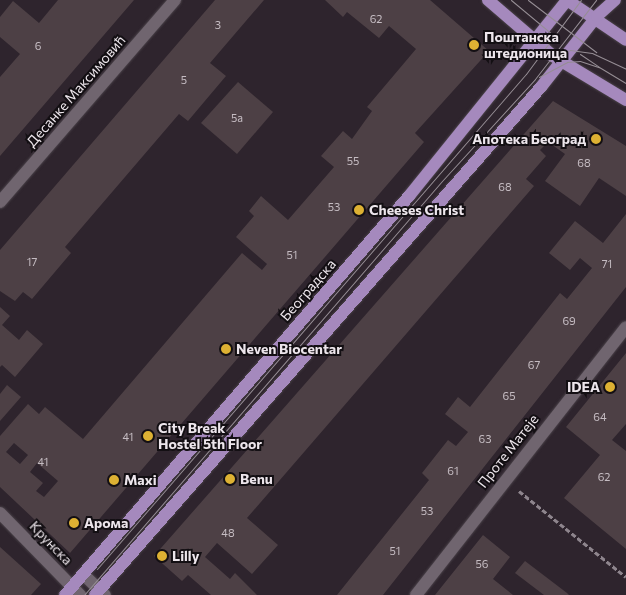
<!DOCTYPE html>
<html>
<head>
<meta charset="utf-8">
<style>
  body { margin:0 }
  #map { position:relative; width:626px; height:595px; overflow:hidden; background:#2e242d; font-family:Commissioner,sans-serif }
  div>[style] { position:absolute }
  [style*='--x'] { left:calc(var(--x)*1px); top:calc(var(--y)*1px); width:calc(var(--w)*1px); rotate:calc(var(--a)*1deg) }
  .building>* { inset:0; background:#4d4045 }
  .path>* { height:3px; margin-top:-1.5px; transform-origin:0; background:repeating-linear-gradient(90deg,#8e858d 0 5px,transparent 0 7.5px) }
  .roads { filter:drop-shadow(0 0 1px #4a4249) drop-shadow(0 0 1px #4a4249) }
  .minor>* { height:12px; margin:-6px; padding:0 6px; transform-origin:6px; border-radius:6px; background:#70656f }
  .major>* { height:12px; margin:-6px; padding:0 6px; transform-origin:6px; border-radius:6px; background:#a589bd }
  .tram>* { height:1px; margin:-0.5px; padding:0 0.5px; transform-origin:0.5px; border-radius:0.5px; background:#968e95 }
  .dots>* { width:14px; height:14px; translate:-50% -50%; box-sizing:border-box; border:2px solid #130f13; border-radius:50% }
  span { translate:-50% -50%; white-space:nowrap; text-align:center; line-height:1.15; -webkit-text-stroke:4px #130f13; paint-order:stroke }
  .number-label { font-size:11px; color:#c5bcc2 }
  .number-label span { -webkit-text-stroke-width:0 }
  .poi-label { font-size:14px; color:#ede6ec; font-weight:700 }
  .left { translate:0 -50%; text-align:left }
  .right { translate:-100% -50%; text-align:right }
  .street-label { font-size:14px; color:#ede6ec }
</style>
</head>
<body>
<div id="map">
  <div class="building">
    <div style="clip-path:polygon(58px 0,134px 0,0 156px,0 77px,20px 54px,0 37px,0 17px,13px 1px,39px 23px)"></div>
    <div style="clip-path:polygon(215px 0,264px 0,210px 63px,226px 76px,188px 121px,179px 114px,65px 247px,71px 253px,32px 299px,23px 292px,15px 301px,0 291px,0 250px)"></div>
    <div style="clip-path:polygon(evenodd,325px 0,430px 0,489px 51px,415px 133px,424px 142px,70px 553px,0 487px,0 436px,28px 404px,39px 414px,45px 407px,83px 439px,242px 253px,262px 270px,267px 264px,236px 237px,254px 216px,249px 211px,261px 196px,288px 220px,334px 167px,321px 156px,343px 131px,352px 139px,372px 111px,367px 107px,416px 49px,389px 26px,379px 38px,347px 12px,343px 17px,325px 0,14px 443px,28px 455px,20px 464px,6px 452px,14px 443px,325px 0,37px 463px,58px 481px,44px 497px,36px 491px,43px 483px,30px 472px,37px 463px)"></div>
    <div style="clip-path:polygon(238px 82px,273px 112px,237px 154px,201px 123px)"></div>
    <div style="clip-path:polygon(553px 101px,626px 146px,626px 196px,599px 178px,580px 206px,545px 181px,565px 154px,548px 142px,540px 150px,546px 156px,526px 179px,534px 186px,247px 518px,278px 545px,252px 574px,217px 543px,205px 557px,230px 579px,235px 573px,257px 595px,211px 595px,188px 575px,182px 581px,154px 556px)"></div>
    <div style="clip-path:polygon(626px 214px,626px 287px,383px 595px,337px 595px,429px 480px,422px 473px,448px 440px,456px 446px,468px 432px,445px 414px,458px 397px,470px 407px,560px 293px,567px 299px,592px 268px,580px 258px,570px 270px,549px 253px,575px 221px,603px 243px)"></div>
    <div style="clip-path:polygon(0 307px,10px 316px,2px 325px,19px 340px,27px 330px,43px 344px,15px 377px,2px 365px,0 367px)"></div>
    <div style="clip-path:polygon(626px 353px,626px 424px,612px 440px,626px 451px,626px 549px,564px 498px,600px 455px,566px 427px)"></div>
    <div style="clip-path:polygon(7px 385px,21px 397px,0 421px,0 394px)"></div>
    <div style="clip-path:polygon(483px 535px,510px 557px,493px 579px,513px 595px,435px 595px)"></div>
    <div style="clip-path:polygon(0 547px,41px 584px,31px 595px,0 595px)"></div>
    <div style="clip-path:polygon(525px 561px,567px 593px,569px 595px,544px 595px,515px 573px)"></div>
  </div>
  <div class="path">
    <div style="--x:519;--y:491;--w:137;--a:38.8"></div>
  </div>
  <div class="roads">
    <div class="minor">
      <div style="--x:0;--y:202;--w:267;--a:-49.1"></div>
      <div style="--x:0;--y:513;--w:115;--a:45.7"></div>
      <div style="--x:84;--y:575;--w:29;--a:44"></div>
      <div style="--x:416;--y:595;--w:340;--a:-51.9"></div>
    </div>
    <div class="major">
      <div style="--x:488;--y:0;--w:86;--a:40.7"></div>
      <div style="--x:553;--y:56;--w:85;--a:31.1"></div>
      <div style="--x:567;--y:0;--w:71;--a:34.1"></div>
      <div style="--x:65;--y:595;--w:527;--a:-49.23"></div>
      <div style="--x:409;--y:196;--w:252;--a:-51.1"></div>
      <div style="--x:95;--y:595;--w:676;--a:-48.72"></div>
      <div style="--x:541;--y:87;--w:90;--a:-51.7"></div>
      <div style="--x:597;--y:16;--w:24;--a:-42"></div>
    </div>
  </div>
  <div class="tram">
    <div style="--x:511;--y:0;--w:62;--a:39.8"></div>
    <div style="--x:528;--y:0;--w:86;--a:37.4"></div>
    <div style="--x:580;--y:54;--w:23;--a:34"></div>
    <div style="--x:553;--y:56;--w:18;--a:-19"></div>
    <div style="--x:570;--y:50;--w:22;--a:8"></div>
    <div style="--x:592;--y:53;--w:38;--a:25"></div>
    <div style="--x:539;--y:77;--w:32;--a:-28"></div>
    <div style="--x:567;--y:62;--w:13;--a:-4"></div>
    <div style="--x:580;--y:61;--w:20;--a:18"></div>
    <div style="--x:599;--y:67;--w:31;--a:31"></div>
    <div style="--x:97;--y:569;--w:655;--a:-49.09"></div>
    <div style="--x:526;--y:74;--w:92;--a:-53.4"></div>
    <div style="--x:84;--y:595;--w:547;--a:-49.15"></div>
    <div style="--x:442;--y:181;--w:138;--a:-47.6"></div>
    <div style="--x:535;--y:79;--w:100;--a:-52.3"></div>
  </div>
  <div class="dots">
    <div style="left:474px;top:45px;background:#ddb133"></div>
    <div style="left:596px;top:139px;background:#ddb133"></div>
    <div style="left:359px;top:210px;background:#ddb133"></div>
    <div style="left:226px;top:349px;background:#ddb133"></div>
    <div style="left:610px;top:387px;background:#ddb133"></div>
    <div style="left:148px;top:436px;background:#ddb133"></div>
    <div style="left:230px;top:479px;background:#ddb133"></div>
    <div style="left:114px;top:480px;background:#ddb133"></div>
    <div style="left:74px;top:523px;background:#ddb133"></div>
    <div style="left:162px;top:556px;background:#ddb133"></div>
  </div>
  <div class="number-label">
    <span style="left:376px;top:19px">62</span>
    <span style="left:218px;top:25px">3</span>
    <span style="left:38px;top:46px">6</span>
    <span style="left:184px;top:80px">5</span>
    <span style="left:237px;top:118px">5a</span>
    <span style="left:353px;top:161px">55</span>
    <span style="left:584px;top:163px">68</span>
    <span style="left:505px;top:187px">68</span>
    <span style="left:334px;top:207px">53</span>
    <span style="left:292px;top:255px">51</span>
    <span style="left:32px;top:262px">17</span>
    <span style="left:607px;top:264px">71</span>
    <span style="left:569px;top:321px">69</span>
    <span style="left:534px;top:365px">67</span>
    <span style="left:509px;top:396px">65</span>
    <span style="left:600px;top:417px">64</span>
    <span style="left:128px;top:437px">41</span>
    <span style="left:485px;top:439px">63</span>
    <span style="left:43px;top:462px">41</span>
    <span style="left:453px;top:471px">61</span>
    <span style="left:604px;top:477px">62</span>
    <span style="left:427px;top:511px">53</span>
    <span style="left:228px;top:533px">48</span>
    <span style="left:395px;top:551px">51</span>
    <span style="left:482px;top:564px">56</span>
  </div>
  <div class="poi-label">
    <span class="left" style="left:484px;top:45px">Поштанска<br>штедионица</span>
    <span class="right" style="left:586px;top:139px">Апотека Београд</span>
    <span class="left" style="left:369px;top:210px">Cheeses Christ</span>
    <span class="left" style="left:236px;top:349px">Neven Biocentar</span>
    <span class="right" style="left:600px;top:387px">IDEA</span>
    <span class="left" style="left:158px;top:436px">City Break<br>Hostel 5th Floor</span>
    <span class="left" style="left:240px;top:479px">Benu</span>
    <span class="left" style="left:124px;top:480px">Maxi</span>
    <span class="left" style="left:84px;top:523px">Арома</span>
    <span class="left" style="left:172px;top:556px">Lilly</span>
  </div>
  <div class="street-label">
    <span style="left:76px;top:91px;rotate:-49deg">Десанке Максимовић</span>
    <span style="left:308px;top:290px;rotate:-49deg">Београдска</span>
    <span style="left:508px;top:451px;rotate:-52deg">Проте Матеје</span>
    <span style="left:51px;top:543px;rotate:46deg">Крунска</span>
  </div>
</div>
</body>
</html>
